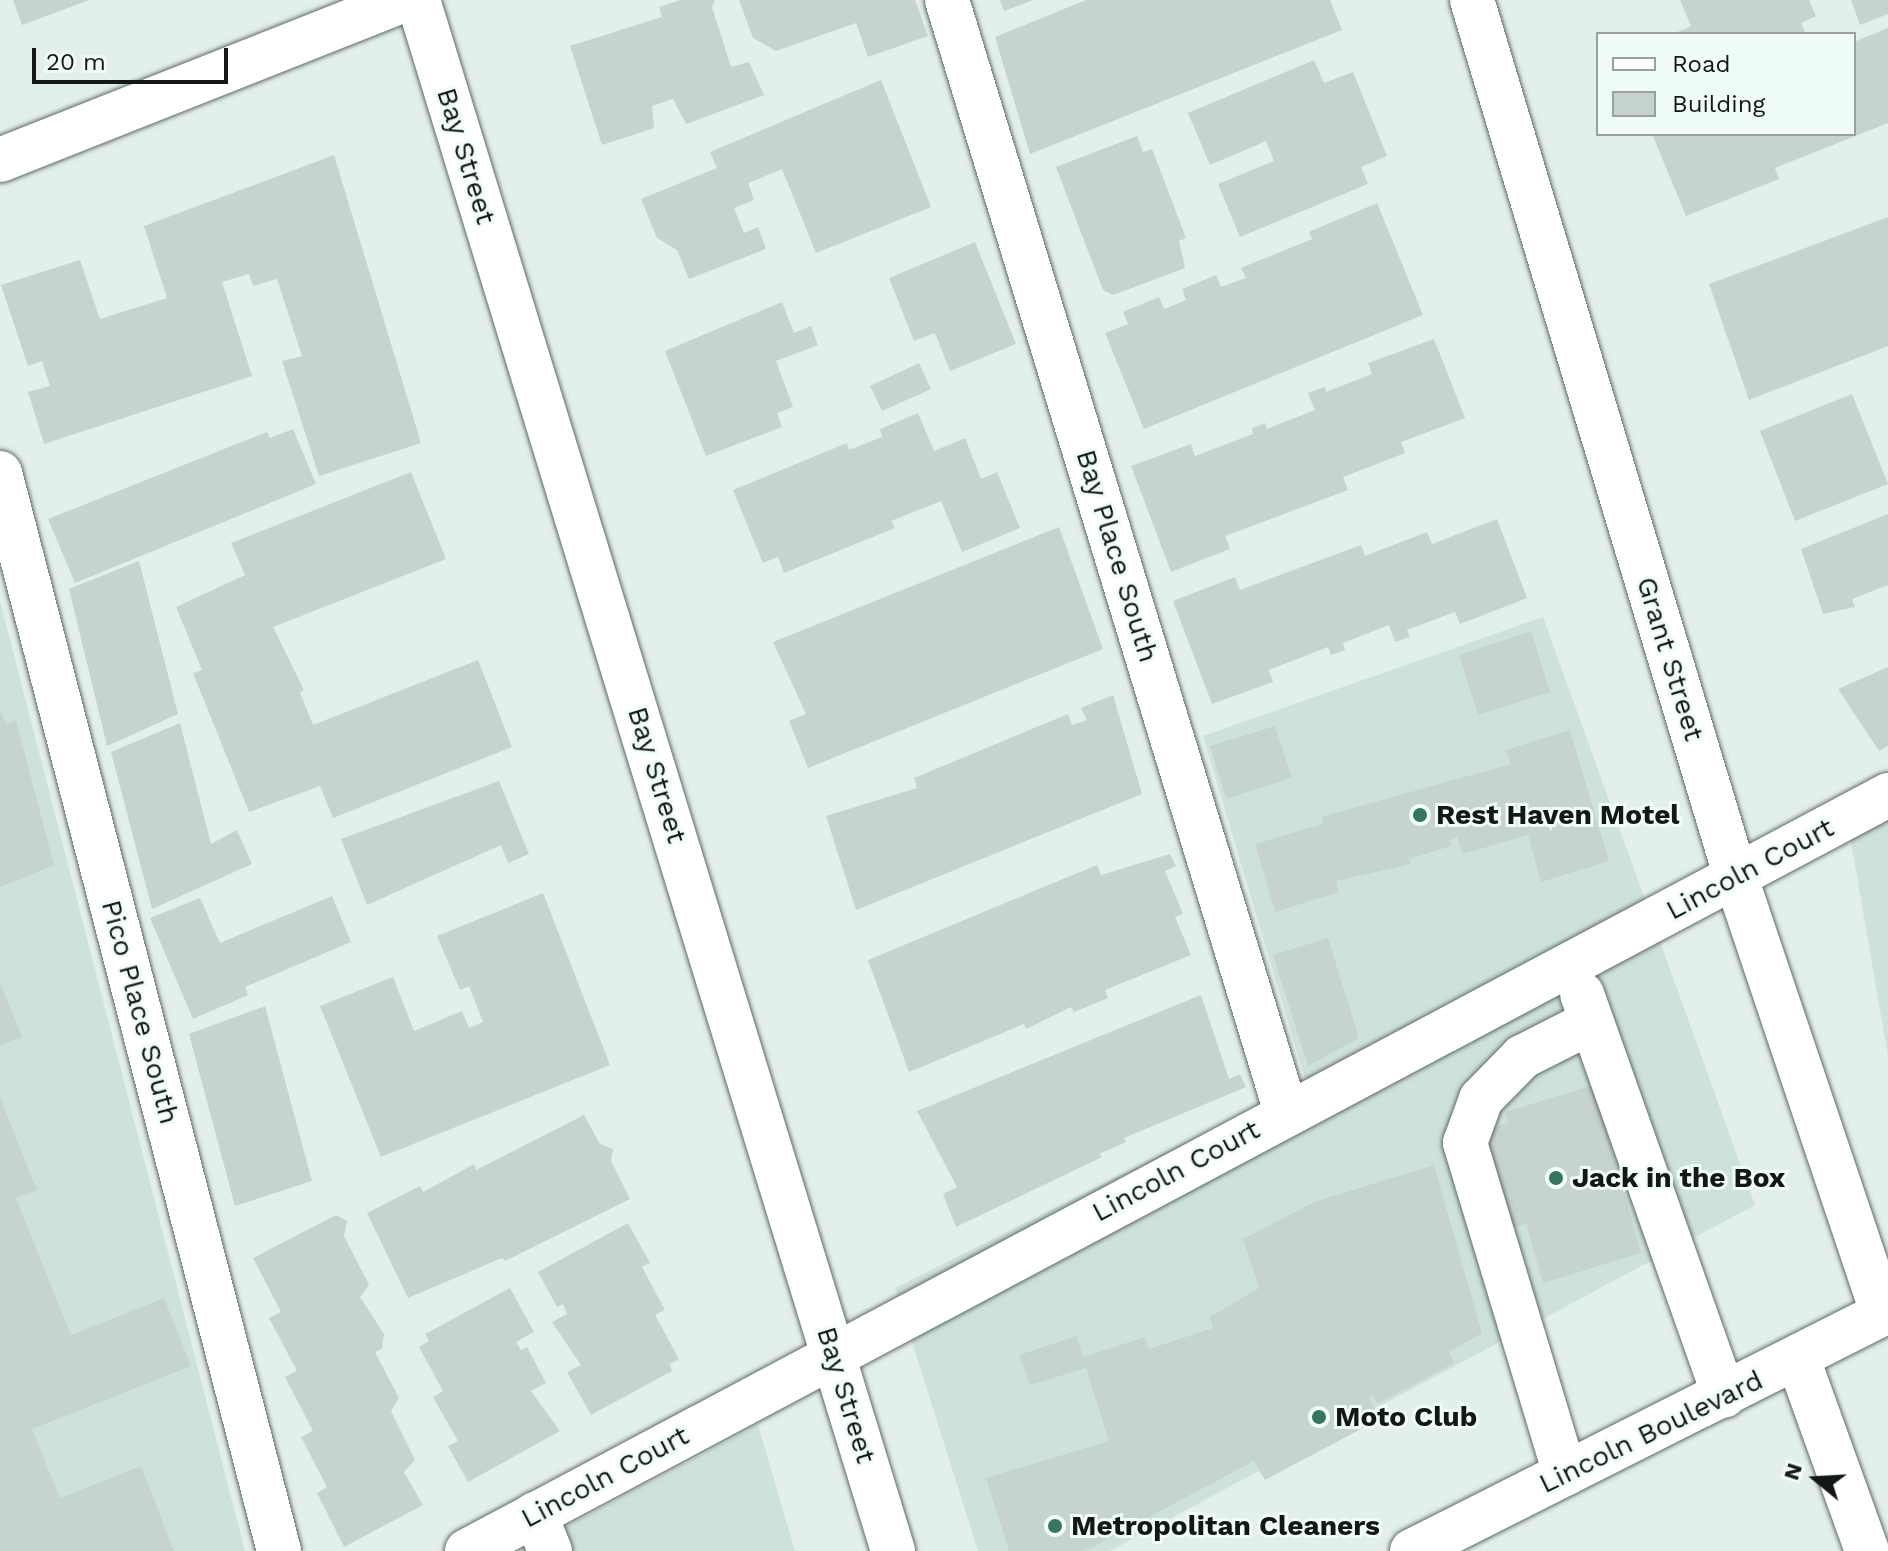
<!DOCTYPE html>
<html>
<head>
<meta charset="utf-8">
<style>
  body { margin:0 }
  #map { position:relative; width:1888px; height:1551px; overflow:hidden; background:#e3efea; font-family:"Work Sans",sans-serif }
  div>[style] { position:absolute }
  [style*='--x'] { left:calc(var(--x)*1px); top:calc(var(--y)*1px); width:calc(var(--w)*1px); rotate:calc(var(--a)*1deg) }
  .built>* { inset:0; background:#cee2db }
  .building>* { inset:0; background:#c7d3cf }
  .roads { filter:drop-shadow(0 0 2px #5f6a66) drop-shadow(0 0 2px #5f6a66) }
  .minor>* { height:44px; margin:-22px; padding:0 22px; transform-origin:22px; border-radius:22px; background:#fff }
  .highway>* { height:44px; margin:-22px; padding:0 22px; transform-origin:22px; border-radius:22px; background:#fff }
  .dots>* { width:22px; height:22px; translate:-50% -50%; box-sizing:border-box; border:4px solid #f0fcf8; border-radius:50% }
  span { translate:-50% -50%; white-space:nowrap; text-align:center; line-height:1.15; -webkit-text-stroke:6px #f0fcf8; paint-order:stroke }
  .street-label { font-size:28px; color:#131816 }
  .poi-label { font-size:28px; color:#131816; font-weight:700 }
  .left { translate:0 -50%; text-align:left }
  .legend { position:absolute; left:1596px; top:32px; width:260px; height:104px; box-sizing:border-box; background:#f0fcf8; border:2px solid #98a19e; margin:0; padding:10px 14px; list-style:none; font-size:24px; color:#131816 }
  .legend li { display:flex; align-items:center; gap:16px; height:40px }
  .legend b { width:40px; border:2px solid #98a19e }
  .north { position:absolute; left:1776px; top:1439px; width:80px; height:80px; -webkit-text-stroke:6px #f0fcf8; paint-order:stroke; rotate:288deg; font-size:22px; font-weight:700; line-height:32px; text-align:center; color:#131816 }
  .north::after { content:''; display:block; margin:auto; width:28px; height:36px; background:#131816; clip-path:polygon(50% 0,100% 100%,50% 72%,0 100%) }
  .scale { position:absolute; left:32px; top:48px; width:196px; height:36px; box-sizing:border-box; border:4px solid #131816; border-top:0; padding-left:10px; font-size:24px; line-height:28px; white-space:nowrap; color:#131816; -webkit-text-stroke:6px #f0fcf8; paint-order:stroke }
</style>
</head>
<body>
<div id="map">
  <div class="built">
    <div style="clip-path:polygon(0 601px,245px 1551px,0 1551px)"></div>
    <div style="clip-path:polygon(1543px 617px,1755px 1205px,1110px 1551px,978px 1551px,895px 1288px,1306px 1082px,1203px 736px)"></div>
    <div style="clip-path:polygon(1888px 798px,1888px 1056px,1847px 819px)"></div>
    <div style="clip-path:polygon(758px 1425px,795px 1551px,520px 1551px)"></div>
  </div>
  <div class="building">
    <div style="clip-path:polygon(13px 0,89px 0,22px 25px)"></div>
    <div style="clip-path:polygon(681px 0,715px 0,712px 7px,731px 67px,749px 62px,764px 95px,686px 124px,673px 99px,652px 106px,654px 128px,602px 145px,570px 46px,662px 17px,659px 7px)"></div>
    <div style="clip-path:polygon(739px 0,915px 0,928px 36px,868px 57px,856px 23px,776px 51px,753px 38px)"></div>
    <div style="clip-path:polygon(1000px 0,1033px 0,1004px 11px)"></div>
    <div style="clip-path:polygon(1086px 0,1330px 0,1342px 30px,1030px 154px,995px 37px)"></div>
    <div style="clip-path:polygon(1680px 0,1809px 0,1816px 16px,1801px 23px,1806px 34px,1673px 34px,1691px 26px)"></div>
    <div style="clip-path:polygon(1851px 0,1888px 0,1888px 14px,1860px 25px)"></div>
    <div style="clip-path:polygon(1888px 28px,1888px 123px,1775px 168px,1779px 179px,1686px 216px,1652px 134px,1854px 134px,1854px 42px)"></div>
    <div style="clip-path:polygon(1314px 60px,1324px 83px,1353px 72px,1387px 156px,1361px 167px,1368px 184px,1240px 237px,1218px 184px,1274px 161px,1266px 141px,1210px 165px,1188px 113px)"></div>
    <div style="clip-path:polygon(881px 80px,931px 207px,816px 253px,782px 169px,748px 183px,754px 200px,734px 208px,744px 233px,758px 227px,766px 249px,689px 279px,677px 250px,657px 238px,641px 199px,717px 168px,710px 152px)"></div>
    <div style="clip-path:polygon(1137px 136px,1143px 152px,1152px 149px,1186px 238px,1179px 241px,1185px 268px,1113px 295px,1103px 290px,1056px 167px)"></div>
    <div style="clip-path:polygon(334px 155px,421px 443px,319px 476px,282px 361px,302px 356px,277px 279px,253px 286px,249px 274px,222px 282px,252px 376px,44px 444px,28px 392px,50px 386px,42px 361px,28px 366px,1px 285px,80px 260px,100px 319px,167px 298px,144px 226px)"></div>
    <div style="clip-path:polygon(1377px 203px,1423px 315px,1144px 429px,1105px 333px,1128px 324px,1123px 312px,1159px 297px,1164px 309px,1186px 300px,1182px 289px,1216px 275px,1221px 287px,1246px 278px,1241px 268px,1312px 239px,1309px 232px)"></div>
    <div style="clip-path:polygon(1888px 217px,1888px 346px,1749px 400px,1709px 284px)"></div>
    <div style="clip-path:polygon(975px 242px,1016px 344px,950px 371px,935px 333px,914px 341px,889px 278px)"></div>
    <div style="clip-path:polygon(782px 302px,794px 333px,811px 326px,818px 345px,776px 361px,793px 407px,777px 413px,782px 427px,706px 456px,665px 351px)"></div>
    <div style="clip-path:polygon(1434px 339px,1465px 418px,1401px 442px,1405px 453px,1343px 477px,1348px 490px,1225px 536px,1230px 549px,1171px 572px,1131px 466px,1191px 444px,1195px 456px,1253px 434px,1252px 428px,1265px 423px,1267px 429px,1315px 410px,1308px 393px,1325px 387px,1326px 392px,1372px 374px,1368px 363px)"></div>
    <div style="clip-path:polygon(919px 363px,931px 389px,882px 411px,870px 386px)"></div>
    <div style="clip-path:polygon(1852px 394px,1888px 484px,1795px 521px,1760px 431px)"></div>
    <div style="clip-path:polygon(918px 413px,934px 451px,965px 438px,981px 479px,997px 472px,1020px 528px,962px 552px,941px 501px,891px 521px,895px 528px,784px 573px,778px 557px,763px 563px,733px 490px,847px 443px,849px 450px,882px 437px,880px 429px)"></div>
    <div style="clip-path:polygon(293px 429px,316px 484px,75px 583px,48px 519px,267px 432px,270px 438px)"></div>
    <div style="clip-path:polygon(411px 472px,446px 559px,273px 627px,304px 690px,300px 692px,313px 725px,478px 660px,512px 747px,333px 818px,320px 786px,249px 812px,193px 673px,202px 670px,176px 607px,245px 575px,231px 543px)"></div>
    <div style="clip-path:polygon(1888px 514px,1888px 585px,1852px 599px,1855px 607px,1823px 614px,1801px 549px)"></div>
    <div style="clip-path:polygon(1497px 519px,1527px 598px,1460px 624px,1455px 612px,1407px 630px,1410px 637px,1395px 642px,1389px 625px,1343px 643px,1345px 650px,1331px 655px,1328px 647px,1269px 670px,1273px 682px,1212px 704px,1173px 601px,1235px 577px,1240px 590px,1361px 545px,1365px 556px,1427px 532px,1432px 544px)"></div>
    <div style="clip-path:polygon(1059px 527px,1103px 649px,808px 768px,789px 721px,806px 714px,773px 642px)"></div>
    <div style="clip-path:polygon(139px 561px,178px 714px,107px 746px,69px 589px)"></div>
    <div style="clip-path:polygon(1531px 631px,1550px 692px,1478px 715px,1459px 655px)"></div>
    <div style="clip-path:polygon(1888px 667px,1888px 746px,1879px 751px,1838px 689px)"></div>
    <div style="clip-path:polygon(1113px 695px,1142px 794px,856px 910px,826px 816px,917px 788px,914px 778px,1068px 714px,1072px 725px,1087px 720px,1081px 708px)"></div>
    <div style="clip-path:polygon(0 711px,6px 724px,16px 720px,54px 865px,0 887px)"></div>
    <div style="clip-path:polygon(180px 723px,211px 844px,237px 830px,252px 864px,152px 909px,111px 752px)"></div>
    <div style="clip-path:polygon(1275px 726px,1292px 778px,1226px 799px,1210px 746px)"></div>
    <div style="clip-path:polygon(1570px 730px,1609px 861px,1541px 882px,1528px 835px,1463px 854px,1457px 837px,1450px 840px,1451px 846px,1409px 859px,1411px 864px,1336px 881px,1339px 892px,1275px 912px,1255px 844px,1323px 824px,1321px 817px,1511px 764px,1506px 750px)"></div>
    <div style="clip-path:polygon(499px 781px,529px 854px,508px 863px,501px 845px,367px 905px,341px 839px)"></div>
    <div style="clip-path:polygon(1170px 854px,1176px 866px,1165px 871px,1183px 914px,1175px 917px,1191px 955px,1105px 990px,1108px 998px,1074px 1012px,1071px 1007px,1026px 1029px,1024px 1024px,909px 1072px,868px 960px,1097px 865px,1101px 875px)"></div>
    <div style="clip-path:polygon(543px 893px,610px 1065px,381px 1157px,320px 1006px,393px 977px,414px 1031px,462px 1011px,469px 1028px,483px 1022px,469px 986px,460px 990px,437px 936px)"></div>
    <div style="clip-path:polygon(332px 896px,351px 942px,245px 987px,248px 995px,193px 1019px,150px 918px,200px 898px,220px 943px)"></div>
    <div style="clip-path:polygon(1328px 938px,1359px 1038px,1308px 1066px,1273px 955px)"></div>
    <div style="clip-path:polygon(0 983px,22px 1037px,0 1045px)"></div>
    <div style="clip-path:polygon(1201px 995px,1229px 1079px,1240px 1074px,1246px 1087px,1124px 1138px,1126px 1142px,1099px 1154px,1102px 1157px,956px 1227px,943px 1194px,957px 1187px,917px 1111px)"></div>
    <div style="clip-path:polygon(265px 1006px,312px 1181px,235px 1206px,189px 1034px)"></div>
    <div style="clip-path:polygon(1594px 1085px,1641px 1253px,1543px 1283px,1526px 1224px,1508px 1229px,1480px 1132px,1508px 1123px,1505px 1112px)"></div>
    <div style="clip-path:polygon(0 1097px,37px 1190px,16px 1198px,71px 1335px,164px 1298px,191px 1366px,32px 1429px,60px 1498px,141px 1466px,174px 1551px,0 1551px)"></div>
    <div style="clip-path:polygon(584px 1115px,600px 1144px,613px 1149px,611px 1161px,630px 1199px,505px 1261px,502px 1258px,408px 1298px,367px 1213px,420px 1186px,423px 1192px,474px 1164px,476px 1170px)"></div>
    <div style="clip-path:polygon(1434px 1165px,1482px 1333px,1449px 1352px,1454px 1363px,1378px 1404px,1373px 1395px,1369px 1397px,1380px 1419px,1265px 1480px,1254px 1461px,1085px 1551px,1009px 1551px,986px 1478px,1109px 1441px,1086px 1368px,1030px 1385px,1019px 1355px,1077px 1336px,1083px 1357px,1145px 1337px,1149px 1349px,1213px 1328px,1210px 1317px,1259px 1288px,1243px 1239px,1314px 1202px)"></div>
    <div style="clip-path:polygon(336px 1215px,347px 1221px,344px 1236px,369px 1285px,360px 1297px,384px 1334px,382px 1349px,375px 1352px,399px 1398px,391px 1411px,415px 1460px,404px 1472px,423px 1505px,344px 1547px,317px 1493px,327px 1487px,301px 1437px,313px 1431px,285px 1377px,297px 1371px,269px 1318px,281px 1312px,253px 1258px)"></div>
    <div style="clip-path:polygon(628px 1223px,650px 1263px,642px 1267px,665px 1310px,655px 1315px,679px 1359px,670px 1364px,672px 1371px,591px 1415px,567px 1372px,581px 1365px,552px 1322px,567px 1314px,563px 1304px,557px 1307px,538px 1272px)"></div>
    <div style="clip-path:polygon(510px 1288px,534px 1332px,516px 1342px,521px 1350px,527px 1347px,546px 1383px,531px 1391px,560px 1431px,468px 1482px,448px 1446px,458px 1441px,433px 1397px,443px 1391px,419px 1347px,429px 1341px,425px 1334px)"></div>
  </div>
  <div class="roads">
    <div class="minor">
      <div style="--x:418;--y:0;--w:1622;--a:72.97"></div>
      <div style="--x:947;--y:0;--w:1163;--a:73.05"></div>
      <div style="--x:1472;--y:0;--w:917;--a:73.26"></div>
      <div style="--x:1736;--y:878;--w:460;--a:71.4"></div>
      <div style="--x:0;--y:160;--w:435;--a:-21.6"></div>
      <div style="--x:0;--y:473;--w:1114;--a:75.49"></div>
      <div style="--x:1582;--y:994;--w:426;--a:70.5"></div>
      <div style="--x:1798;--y:1359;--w:204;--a:70.2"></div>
      <div style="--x:1565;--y:1474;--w:346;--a:-106.8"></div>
      <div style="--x:1465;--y:1143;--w:47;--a:-70"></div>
      <div style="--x:1481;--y:1099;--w:59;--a:-45.7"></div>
      <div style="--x:1522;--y:1057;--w:77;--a:-26.9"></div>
      <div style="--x:535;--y:1514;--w:40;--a:68"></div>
      <div style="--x:467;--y:1551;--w:1610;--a:-28.01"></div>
    </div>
    <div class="highway">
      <div style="--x:1412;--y:1551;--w:533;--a:-26.76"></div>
    </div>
  </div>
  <div class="dots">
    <div style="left:1420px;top:815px;background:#367562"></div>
    <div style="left:1556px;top:1178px;background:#367562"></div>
    <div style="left:1319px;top:1417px;background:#367562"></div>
    <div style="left:1055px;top:1526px;background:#367562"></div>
  </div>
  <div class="street-label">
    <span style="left:466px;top:156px;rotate:73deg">Bay Street</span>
    <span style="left:1117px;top:556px;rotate:73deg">Bay Place South</span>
    <span style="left:1670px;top:659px;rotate:73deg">Grant Street</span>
    <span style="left:657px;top:775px;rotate:73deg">Bay Street</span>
    <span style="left:1750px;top:869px;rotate:-28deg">Lincoln Court</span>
    <span style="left:140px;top:1012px;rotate:75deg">Pico Place South</span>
    <span style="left:1176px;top:1171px;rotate:-28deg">Lincoln Court</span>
    <span style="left:846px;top:1395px;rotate:73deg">Bay Street</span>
    <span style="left:1651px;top:1432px;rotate:-26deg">Lincoln Boulevard</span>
    <span style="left:605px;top:1477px;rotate:-28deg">Lincoln Court</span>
  </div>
  <div class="poi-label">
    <span class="left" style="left:1436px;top:815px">Rest Haven Motel</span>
    <span class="left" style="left:1572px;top:1178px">Jack in the Box</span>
    <span class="left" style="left:1335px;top:1417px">Moto Club</span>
    <span class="left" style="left:1071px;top:1526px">Metropolitan Cleaners</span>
  </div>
  <ul class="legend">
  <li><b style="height:10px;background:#fff"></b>Road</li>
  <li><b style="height:22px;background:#c7d3cf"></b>Building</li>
  </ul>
  <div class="north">N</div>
  <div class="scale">20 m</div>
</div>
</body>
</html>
